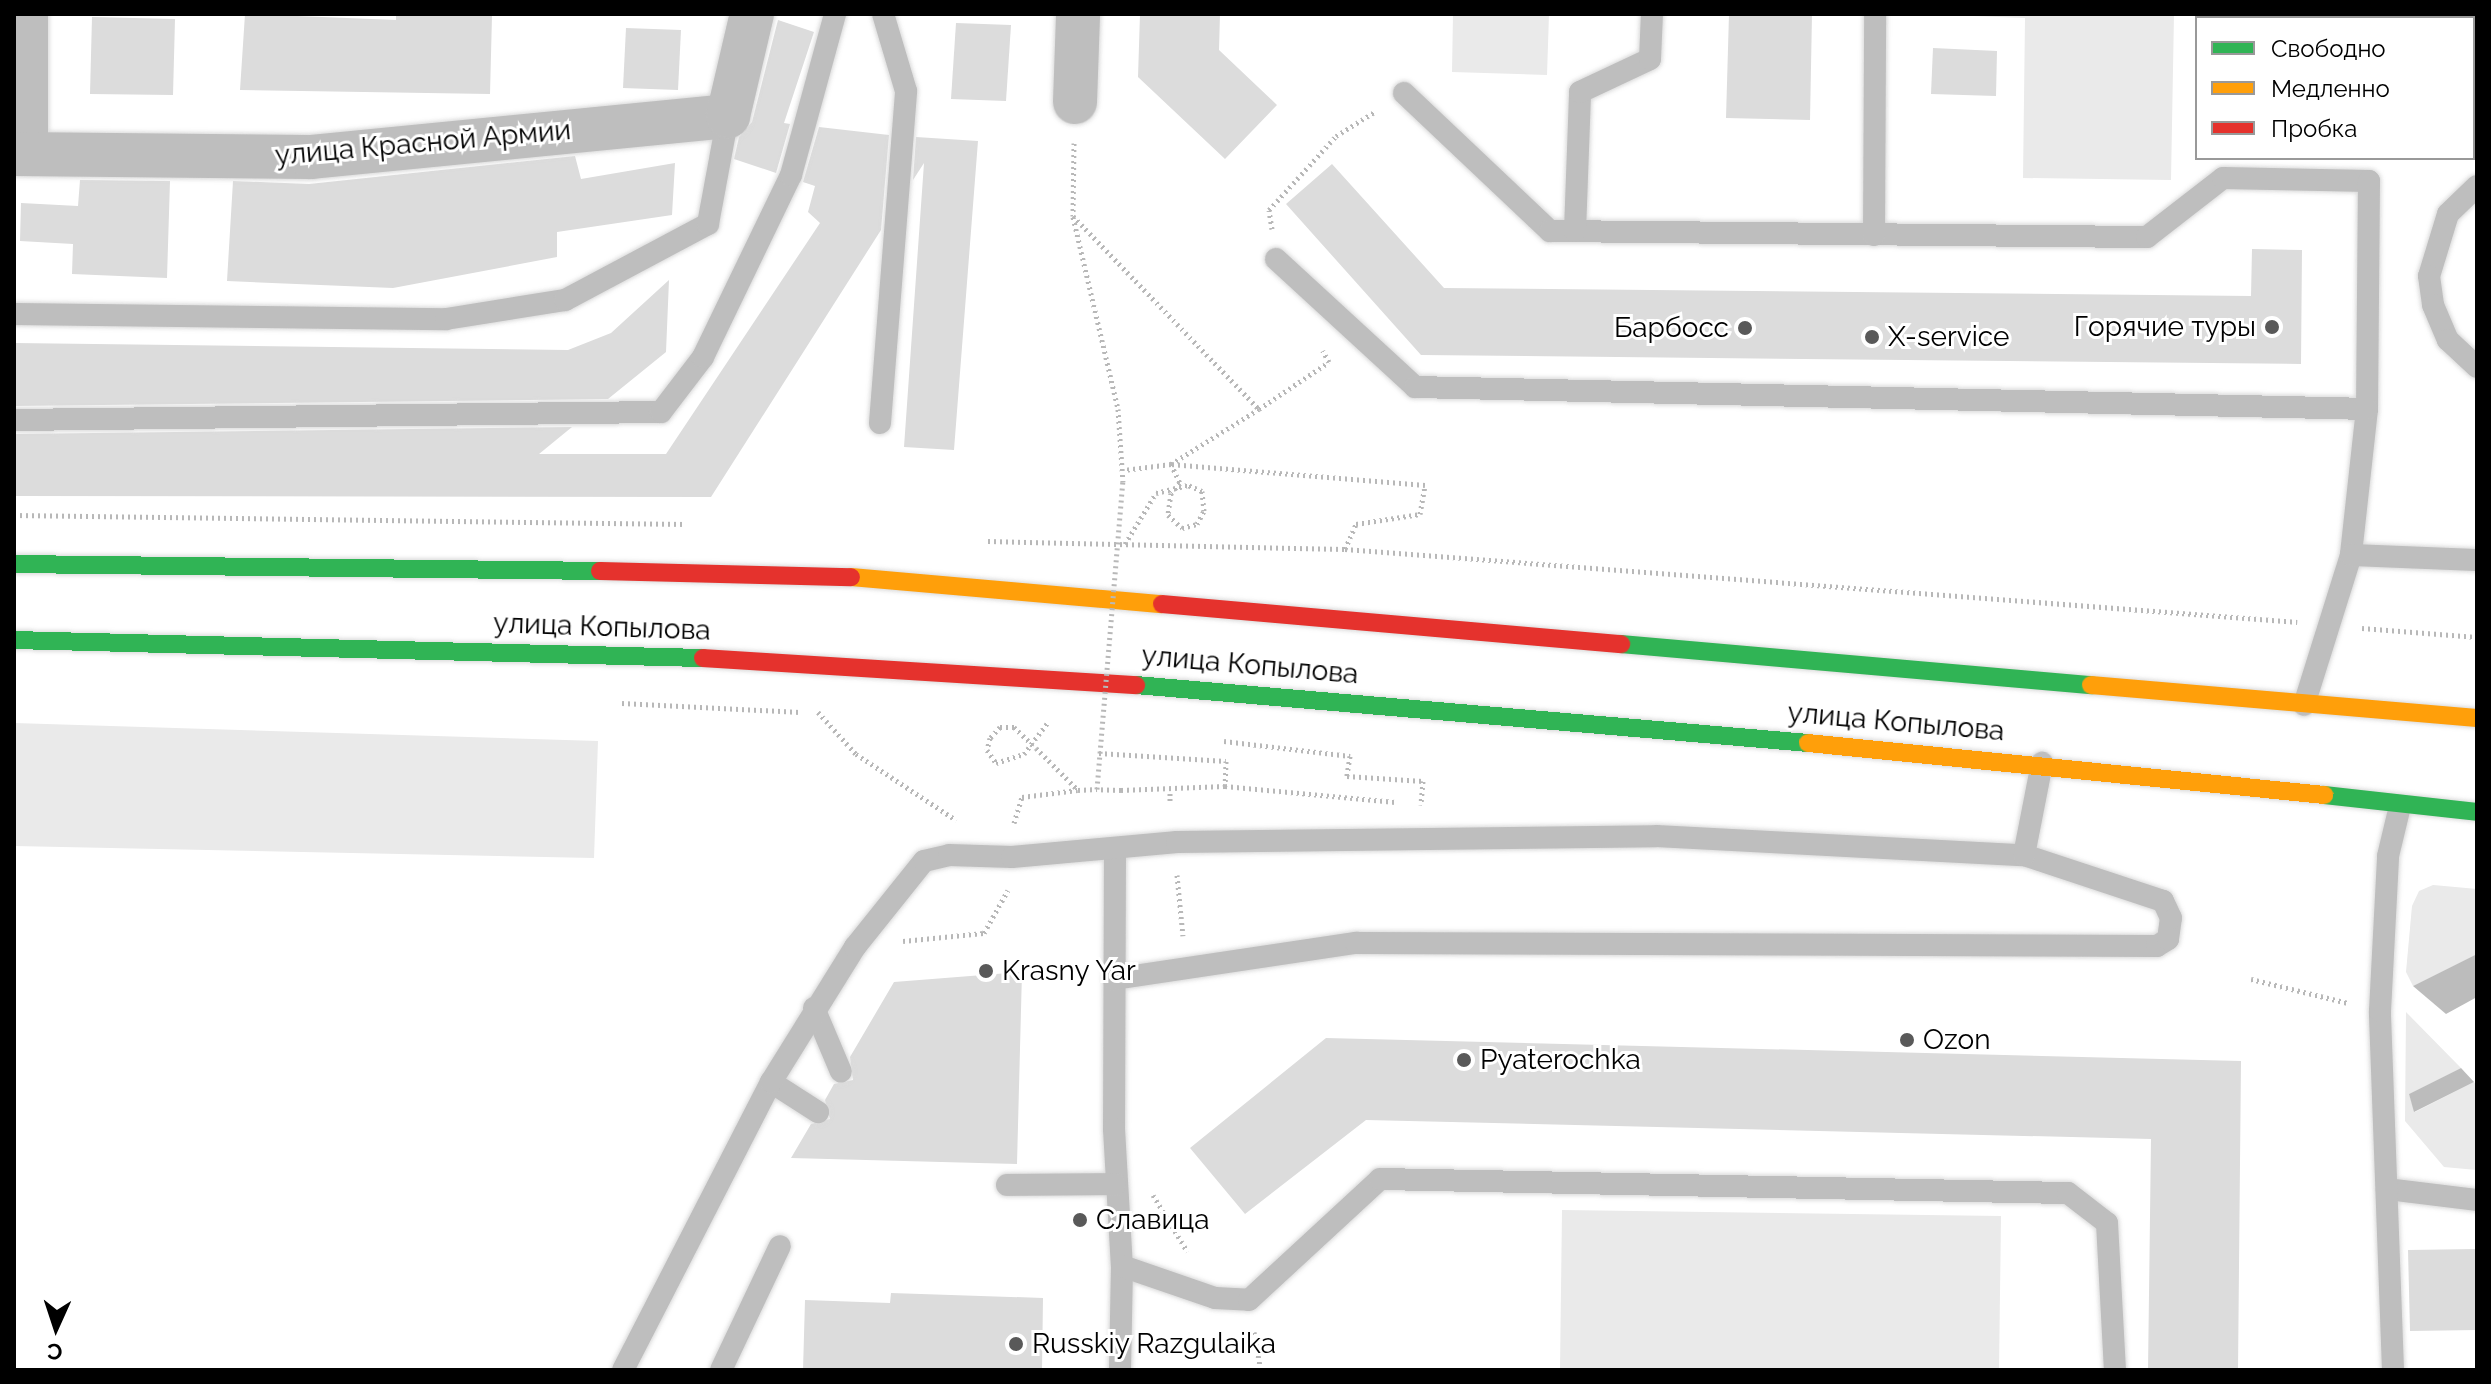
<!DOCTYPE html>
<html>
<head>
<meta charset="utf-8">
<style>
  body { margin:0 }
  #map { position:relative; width:2491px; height:1384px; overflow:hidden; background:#fff; font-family:Raleway,sans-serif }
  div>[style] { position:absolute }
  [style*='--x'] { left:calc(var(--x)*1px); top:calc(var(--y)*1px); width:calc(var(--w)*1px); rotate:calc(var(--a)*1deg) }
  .green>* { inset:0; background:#eaeaea }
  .water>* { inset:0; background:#bcbcbc }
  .building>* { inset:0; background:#dcdcdc }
  .path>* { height:5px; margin-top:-2.5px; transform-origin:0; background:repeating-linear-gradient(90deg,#b8b8b8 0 2px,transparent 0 6px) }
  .roads { filter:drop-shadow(0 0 2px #dbdbdb) drop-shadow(0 0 2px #dbdbdb) }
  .lane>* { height:22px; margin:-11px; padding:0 11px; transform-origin:11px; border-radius:11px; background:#bebebe }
  .street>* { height:44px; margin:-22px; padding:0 22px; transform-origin:22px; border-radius:22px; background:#bebebe }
  .fast>* { height:18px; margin:-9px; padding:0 9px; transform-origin:9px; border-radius:9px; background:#30b455 }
  .slow>* { height:18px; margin:-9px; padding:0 9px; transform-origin:9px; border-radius:9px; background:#ff9f0a }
  .jam>* { height:18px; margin:-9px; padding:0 9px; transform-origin:9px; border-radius:9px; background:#e5322d }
  .path-bridge>* { height:5px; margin-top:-2.5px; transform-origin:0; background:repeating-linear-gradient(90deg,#b8b8b8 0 2px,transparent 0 6px) }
  .dots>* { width:22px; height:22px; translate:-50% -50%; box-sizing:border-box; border:4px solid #fff; border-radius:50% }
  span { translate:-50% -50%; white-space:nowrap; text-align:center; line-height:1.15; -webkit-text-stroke:6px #fff; paint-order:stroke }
  .street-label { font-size:28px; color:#000 }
  .poi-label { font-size:28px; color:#000 }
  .right { translate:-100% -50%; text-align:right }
  .left { translate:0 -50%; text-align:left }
  .frame { position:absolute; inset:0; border:16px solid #000; pointer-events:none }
  .legend { position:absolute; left:2195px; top:16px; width:280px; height:144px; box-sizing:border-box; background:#fff; border:2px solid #999; margin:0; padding:10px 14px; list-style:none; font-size:24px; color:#000 }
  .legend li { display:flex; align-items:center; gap:16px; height:40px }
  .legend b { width:40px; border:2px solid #999 }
  .north { position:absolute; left:16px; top:1288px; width:80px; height:80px; -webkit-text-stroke:6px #fff; paint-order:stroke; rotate:183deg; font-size:22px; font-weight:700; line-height:32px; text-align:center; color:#000 }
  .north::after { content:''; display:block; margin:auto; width:28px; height:36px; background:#000; clip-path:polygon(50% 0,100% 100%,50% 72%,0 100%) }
</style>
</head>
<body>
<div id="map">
  <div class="green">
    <div style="clip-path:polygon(1453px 14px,1549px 14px,1547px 75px,1452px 72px)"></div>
    <div style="clip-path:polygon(1921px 14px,2174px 14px,2171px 180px,2023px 178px,2025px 18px)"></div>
    <div style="clip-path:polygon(14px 723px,598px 741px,594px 858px,14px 846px)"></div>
    <div style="clip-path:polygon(2433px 885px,2477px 889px,2477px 954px,2413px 986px,2406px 972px,2412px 906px,2419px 891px)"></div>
    <div style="clip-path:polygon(2406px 1012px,2461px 1068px,2409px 1094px,2415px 1112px,2474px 1082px,2477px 1087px,2477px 1170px,2444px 1167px,2405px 1121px)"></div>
    <div style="clip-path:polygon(1562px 1210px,2001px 1216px,1999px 1370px,1560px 1370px)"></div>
  </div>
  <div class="water">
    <div style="clip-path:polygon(2477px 954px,2477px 997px,2446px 1014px,2413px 986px)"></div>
    <div style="clip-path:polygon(2461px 1068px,2474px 1082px,2414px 1112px,2409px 1094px)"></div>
  </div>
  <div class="building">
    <div style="clip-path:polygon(245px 14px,396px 20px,396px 14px,492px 16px,490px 94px,240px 90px)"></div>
    <div style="clip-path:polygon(1140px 14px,1220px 14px,1219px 50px,1277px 105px,1225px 159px,1138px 77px)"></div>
    <div style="clip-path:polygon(1729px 14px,1812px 14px,1810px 120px,1726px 118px)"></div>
    <div style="clip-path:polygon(92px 17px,175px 19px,173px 95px,90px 94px)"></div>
    <div style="clip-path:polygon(778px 20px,814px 32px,784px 123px,790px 124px,776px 173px,734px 159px,739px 137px,752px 122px)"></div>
    <div style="clip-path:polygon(956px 23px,1011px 25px,1006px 101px,951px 99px)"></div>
    <div style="clip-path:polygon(626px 28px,681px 30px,678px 90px,623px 88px)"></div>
    <div style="clip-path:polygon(1933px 48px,1997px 51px,1996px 96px,1931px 94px)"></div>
    <div style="clip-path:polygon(819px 127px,889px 135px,881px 230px,711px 497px,14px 496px,14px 434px,572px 427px,539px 454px,666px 454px,820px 223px,808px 212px,815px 186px,803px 182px)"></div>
    <div style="clip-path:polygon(916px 137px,978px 141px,954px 450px,904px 447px,924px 163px,913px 180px)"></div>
    <div style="clip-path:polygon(575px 156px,581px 179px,675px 163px,672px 215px,557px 232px,557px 257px,393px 288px,227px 281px,233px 181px,309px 184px)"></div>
    <div style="clip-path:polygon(1332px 164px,1444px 288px,2251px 296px,2252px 249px,2302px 250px,2301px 364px,1421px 355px,1286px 204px)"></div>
    <div style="clip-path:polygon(80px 180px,170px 181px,167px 278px,72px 274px,73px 244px,20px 241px,21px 203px,78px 206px)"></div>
    <div style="clip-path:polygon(669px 280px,666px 352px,608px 399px,14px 406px,14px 343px,568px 350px,611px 333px)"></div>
    <div style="clip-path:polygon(1022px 972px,1017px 1164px,791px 1158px,811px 1124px,830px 1119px,825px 1100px,834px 1084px,853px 1080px,850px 1057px,894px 982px)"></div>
    <div style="clip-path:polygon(1326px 1038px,2241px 1061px,2238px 1370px,2148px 1370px,2151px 1139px,1366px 1120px,1245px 1214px,1190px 1148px)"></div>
    <div style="clip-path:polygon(2477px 1249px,2477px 1330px,2410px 1331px,2408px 1250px)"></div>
    <div style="clip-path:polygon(891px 1293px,1043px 1298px,1042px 1370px,803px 1370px,805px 1300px,890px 1303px)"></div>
  </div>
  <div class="path">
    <div style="--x:1074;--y:143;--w:73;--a:90.8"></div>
    <div style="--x:1073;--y:216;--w:268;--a:46.1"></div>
    <div style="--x:1259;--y:409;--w:104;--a:148"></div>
    <div style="--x:1171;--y:464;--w:47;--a:172.7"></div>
    <div style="--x:1073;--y:217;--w:197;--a:76.8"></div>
    <div style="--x:1118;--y:409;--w:73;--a:86.1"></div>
    <div style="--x:1272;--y:229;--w:19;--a:-99"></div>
    <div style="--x:1269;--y:210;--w:100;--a:-47.8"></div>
    <div style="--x:1336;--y:136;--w:47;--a:-32"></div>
    <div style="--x:1259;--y:409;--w:84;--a:-33.9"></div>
    <div style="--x:1329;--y:362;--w:13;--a:-119"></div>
    <div style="--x:14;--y:515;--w:672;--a:0.77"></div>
    <div style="--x:988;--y:541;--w:357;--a:1.3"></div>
    <div style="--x:1345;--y:549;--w:27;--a:-66"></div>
    <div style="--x:1356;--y:524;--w:65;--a:-8.9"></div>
    <div style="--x:1420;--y:514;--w:29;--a:-80"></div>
    <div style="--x:1425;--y:485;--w:255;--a:-175.3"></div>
    <div style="--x:1125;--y:544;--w:60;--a:-58.7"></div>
    <div style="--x:1156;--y:493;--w:33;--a:-14"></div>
    <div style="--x:1345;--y:549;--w:955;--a:4.38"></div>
    <div style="--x:2362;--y:628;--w:115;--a:4.5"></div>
    <div style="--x:622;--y:703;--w:178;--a:2.9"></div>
    <div style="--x:818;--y:712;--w:57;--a:47.9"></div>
    <div style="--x:856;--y:754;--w:120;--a:33.4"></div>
    <div style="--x:1014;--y:727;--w:14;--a:180"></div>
    <div style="--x:1000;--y:727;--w:15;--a:132"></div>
    <div style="--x:990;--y:738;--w:12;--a:104"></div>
    <div style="--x:987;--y:750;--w:16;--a:55"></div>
    <div style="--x:996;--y:763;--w:29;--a:-18"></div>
    <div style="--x:1024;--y:754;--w:40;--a:-53"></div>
    <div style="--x:1224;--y:741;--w:127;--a:6.8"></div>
    <div style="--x:1350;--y:756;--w:20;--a:99"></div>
    <div style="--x:1347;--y:776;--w:76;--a:3.8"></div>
    <div style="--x:1423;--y:781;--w:24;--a:95"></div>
    <div style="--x:1036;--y:748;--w:59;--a:45"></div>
    <div style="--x:1078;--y:790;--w:19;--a:-3"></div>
    <div style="--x:1099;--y:753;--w:127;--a:3.6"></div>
    <div style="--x:1226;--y:761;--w:25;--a:92"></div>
    <div style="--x:1121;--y:790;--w:104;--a:-2.2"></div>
    <div style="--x:1225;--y:786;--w:171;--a:5.4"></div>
    <div style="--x:1170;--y:801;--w:11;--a:-90"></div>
    <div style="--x:1014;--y:823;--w:27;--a:-73"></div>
    <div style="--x:1022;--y:797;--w:56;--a:-7.1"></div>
    <div style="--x:1177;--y:875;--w:61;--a:84.4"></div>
    <div style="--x:903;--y:941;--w:81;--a:-5.6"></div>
    <div style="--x:984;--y:933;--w:49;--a:-60.8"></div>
    <div style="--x:2251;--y:979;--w:100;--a:13.9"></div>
    <div style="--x:1153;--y:1195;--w:66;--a:58.7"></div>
    <div style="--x:1254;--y:1332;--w:39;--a:80"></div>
  </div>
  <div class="roads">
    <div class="lane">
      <div style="--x:2229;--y:18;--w:4;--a:-90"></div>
      <div style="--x:1404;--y:93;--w:201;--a:43.4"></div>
      <div style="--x:1550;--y:231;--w:597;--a:0.58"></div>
      <div style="--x:2147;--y:237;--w:96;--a:-37.8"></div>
      <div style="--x:2223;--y:178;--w:146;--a:1.2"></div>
      <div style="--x:2369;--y:181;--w:228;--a:90.5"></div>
      <div style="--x:2367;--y:409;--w:147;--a:96.3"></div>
      <div style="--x:2351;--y:555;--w:157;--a:107.4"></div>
      <div style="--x:2477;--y:186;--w:40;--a:136"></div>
      <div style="--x:2448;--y:214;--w:65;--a:107"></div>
      <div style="--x:2429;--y:276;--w:29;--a:82"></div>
      <div style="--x:2433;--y:305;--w:38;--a:67"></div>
      <div style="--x:2448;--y:340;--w:40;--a:43"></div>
      <div style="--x:1575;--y:231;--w:139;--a:-87.9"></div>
      <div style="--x:1580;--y:92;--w:77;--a:-25.2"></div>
      <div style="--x:1650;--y:59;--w:45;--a:-87.5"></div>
      <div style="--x:1874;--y:235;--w:221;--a:-89.7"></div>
      <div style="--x:1276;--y:259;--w:189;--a:42.6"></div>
      <div style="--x:1415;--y:387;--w:952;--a:1.32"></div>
      <div style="--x:14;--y:314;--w:432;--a:0.7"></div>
      <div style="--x:446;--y:319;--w:121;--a:-9.1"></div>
      <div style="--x:565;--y:300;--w:162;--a:-28"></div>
      <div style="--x:708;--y:224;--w:110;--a:-79.5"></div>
      <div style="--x:14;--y:420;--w:647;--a:-0.71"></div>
      <div style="--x:661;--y:412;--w:69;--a:-52.6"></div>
      <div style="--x:703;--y:357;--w:202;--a:-64.2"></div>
      <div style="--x:791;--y:175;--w:167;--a:-74.7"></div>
      <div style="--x:880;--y:423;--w:333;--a:-85.5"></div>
      <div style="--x:906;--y:91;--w:80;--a:-106.6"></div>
      <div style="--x:2351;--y:555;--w:126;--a:2.3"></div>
      <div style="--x:1115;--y:848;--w:281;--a:90.2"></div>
      <div style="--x:1114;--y:1129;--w:137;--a:86.7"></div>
      <div style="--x:1122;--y:1266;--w:104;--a:91.1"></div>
      <div style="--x:1114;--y:979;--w:245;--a:-8.5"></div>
      <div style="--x:1356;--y:943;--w:801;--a:0.21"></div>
      <div style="--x:2157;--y:946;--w:13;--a:-32"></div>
      <div style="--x:2168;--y:939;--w:21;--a:-82"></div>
      <div style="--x:2171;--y:918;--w:19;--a:-115"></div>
      <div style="--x:2163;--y:901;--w:146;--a:-161.7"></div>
      <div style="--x:814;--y:1008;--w:69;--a:67.1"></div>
      <div style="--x:771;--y:1082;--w:56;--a:32.6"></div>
      <div style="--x:1007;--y:1185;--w:108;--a:-0.5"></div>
      <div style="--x:2387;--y:1189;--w:91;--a:7"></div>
      <div style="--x:1122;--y:1266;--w:98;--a:19"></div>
      <div style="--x:1215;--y:1298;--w:34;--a:3"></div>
      <div style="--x:1249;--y:1300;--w:178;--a:-42.7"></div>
      <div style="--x:1380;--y:1179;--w:688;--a:1.17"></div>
      <div style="--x:2068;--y:1193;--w:49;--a:37.6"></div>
      <div style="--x:2107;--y:1223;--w:147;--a:86.9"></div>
      <div style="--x:623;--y:1370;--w:324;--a:-62.8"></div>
      <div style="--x:771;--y:1082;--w:159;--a:-58.1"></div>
      <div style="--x:855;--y:947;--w:110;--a:-51.3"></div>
      <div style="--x:924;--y:861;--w:26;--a:-13"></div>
      <div style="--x:949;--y:855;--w:63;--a:1.8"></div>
      <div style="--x:1012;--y:857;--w:166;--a:-5.2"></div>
      <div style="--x:1177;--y:842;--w:479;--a:-0.7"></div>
      <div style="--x:1656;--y:836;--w:368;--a:3"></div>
      <div style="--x:2024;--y:855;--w:94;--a:-78.9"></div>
      <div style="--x:721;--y:1370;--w:137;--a:-64.6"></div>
      <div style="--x:2393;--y:1370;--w:359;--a:-92.1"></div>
      <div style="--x:2380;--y:1011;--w:155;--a:-87"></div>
      <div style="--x:2388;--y:856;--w:51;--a:-76.5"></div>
    </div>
    <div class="street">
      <div style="--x:1075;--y:102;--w:88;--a:-88"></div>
      <div style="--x:26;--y:152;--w:138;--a:-90"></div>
      <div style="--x:14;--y:154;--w:297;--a:0.6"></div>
      <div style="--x:311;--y:157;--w:419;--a:-5.6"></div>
      <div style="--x:728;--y:116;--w:105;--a:-76.8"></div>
    </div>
    <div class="fast">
      <div style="--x:14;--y:564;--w:586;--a:0.68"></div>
      <div style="--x:14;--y:640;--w:689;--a:1.5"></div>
      <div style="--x:1621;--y:644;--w:472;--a:5"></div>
      <div style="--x:1136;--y:685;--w:674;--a:4.93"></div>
      <div style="--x:2324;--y:795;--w:154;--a:6.3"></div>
    </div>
    <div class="slow">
      <div style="--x:851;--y:577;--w:312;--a:5"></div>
      <div style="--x:2091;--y:685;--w:387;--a:4.9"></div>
      <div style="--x:1808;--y:743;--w:519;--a:5.75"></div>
    </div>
    <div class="jam">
      <div style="--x:600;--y:571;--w:251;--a:1.4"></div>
      <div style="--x:1162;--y:604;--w:461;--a:5"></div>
      <div style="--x:703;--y:658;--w:434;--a:3.6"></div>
    </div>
  </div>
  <div class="path-bridge">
    <div style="--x:1171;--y:464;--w:21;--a:65"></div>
    <div style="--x:1180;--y:483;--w:13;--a:132"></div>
    <div style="--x:1171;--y:493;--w:22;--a:98"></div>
    <div style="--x:1168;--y:515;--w:19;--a:43"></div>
    <div style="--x:1182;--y:528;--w:16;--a:-15"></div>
    <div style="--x:1197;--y:524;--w:15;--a:-62"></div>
    <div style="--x:1204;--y:511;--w:20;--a:-96"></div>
    <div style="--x:1202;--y:491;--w:15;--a:-157"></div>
    <div style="--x:1014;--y:727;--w:30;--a:44"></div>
    <div style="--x:1121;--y:790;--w:24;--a:-178"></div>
    <div style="--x:1097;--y:789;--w:308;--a:-85.2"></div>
  </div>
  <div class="dots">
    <div style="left:2272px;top:327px;background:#595959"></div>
    <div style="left:1745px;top:328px;background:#595959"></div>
    <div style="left:1872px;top:337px;background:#595959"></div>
    <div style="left:986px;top:971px;background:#595959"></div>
    <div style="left:1907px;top:1040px;background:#595959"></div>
    <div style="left:1464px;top:1060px;background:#595959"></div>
    <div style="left:1080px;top:1220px;background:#595959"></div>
    <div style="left:1016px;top:1344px;background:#595959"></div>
  </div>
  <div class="street-label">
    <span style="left:423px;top:143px;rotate:-5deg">улица Красной Армии</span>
    <span style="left:602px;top:627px;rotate:2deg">улица Копылова</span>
    <span style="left:1250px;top:665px;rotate:5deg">улица Копылова</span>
    <span style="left:1896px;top:722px;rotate:5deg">улица Копылова</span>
  </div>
  <div class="poi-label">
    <span class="right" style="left:2256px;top:327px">Горячие туры</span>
    <span class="right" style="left:1729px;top:328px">Барбосс</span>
    <span class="left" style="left:1888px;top:337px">X-service</span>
    <span class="left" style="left:1002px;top:971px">Krasny Yar</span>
    <span class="left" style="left:1923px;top:1040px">Ozon</span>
    <span class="left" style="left:1480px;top:1060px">Pyaterochka</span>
    <span class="left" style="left:1096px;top:1220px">Славица</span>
    <span class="left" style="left:1032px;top:1344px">Russkiy Razgulaika</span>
  </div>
  <div class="frame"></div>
  <ul class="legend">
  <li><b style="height:10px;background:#30b455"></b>Свободно</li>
  <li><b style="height:10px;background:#ff9f0a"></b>Медленно</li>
  <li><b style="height:10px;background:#e5322d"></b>Пробка</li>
  </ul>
  <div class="north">С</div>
</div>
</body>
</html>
